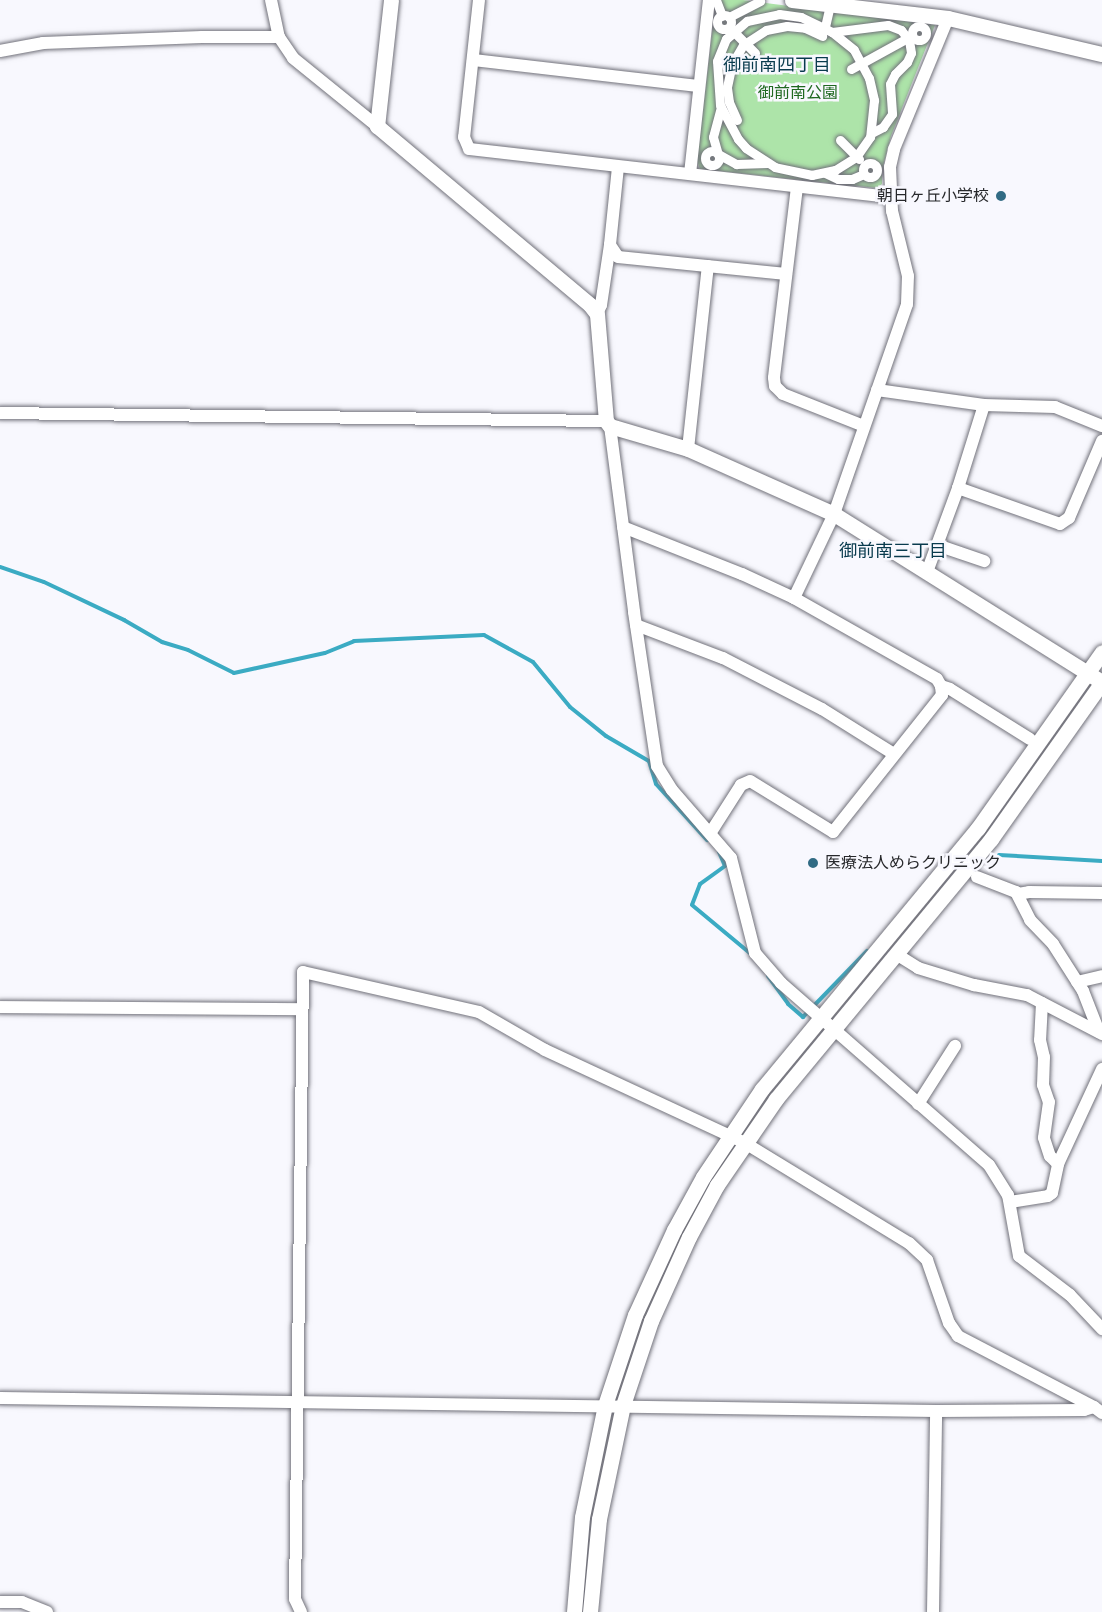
<!DOCTYPE html>
<html>
<head>
<meta charset="utf-8">
<style>
  body { margin:0 }
  #map { position:relative; width:1102px; height:1612px; overflow:hidden; background:#f8f8fe; font-family:"Alegreya Sans","Noto Sans JP",sans-serif }
  div>[style] { position:absolute }
  [style*='--x'] { left:calc(var(--x)*1px); top:calc(var(--y)*1px); width:calc(var(--w)*1px); rotate:calc(var(--a)*1deg) }
  .green>* { inset:0; background:#ade4a9 }
  .stream>* { height:4px; margin:-2px; padding:0 2px; transform-origin:2px; border-radius:2px; background:#3babc3 }
  .roads { filter:drop-shadow(0 0 2px #71717a) drop-shadow(0 0 2px #71717a) }
  .pedestrian>* { height:9px; margin:-4.5px; padding:0 4.5px; transform-origin:4.5px; border-radius:4.5px; background:#fff }
  .pedestrian>.ring { margin:-4.5px; padding:0; box-sizing:content-box; background:none; border:9px solid #fff; border-radius:50% }
  .minor>* { height:12px; margin:-6px; padding:0 6px; transform-origin:6px; border-radius:6px; background:#fff }
  .tertiary>* { height:15px; margin:-7.5px; padding:0 7.5px; transform-origin:7.5px; border-radius:7.5px; background:#fff }
  .dots>* { width:16px; height:16px; translate:-50% -50%; box-sizing:border-box; border:3px solid #f8f8fe; border-radius:50% }
  span { translate:-50% -50%; white-space:nowrap; text-align:center; line-height:1.15; -webkit-text-stroke:5px #f8f8fe; paint-order:stroke }
  .park-label { font-size:16px; color:#1f6820 }
  .poi-label { font-size:16px; color:#27282b }
  .right { translate:-100% -50%; text-align:right }
  .left { translate:0 -50%; text-align:left }
  .neighbourhood-label { font-size:18px; color:#093b4e }
</style>
</head>
<body>
<div id="map">
  <div class="green">
    <div style="clip-path:polygon(716px 0,743px 0,935px 25px,891px 136px,882px 170px,882px 184px,877px 188px,700px 169px,697px 161px)"></div>
  </div>
  <div class="stream">
    <div style="--x:0;--y:567;--w:46;--a:18.8"></div>
    <div style="--x:44;--y:582;--w:89;--a:25.4"></div>
    <div style="--x:124;--y:620;--w:44;--a:30.1"></div>
    <div style="--x:162;--y:642;--w:27;--a:17"></div>
    <div style="--x:188;--y:650;--w:51;--a:26.6"></div>
    <div style="--x:234;--y:673;--w:93;--a:-12.4"></div>
    <div style="--x:325;--y:653;--w:31;--a:-22"></div>
    <div style="--x:354;--y:641;--w:130;--a:-2.6"></div>
    <div style="--x:484;--y:635;--w:56;--a:28.9"></div>
    <div style="--x:533;--y:662;--w:58;--a:50.6"></div>
    <div style="--x:570;--y:707;--w:46;--a:38.9"></div>
    <div style="--x:606;--y:736;--w:50;--a:30.2"></div>
    <div style="--x:649;--y:761;--w:24;--a:73"></div>
    <div style="--x:656;--y:784;--w:76;--a:47.7"></div>
    <div style="--x:719;--y:852;--w:15;--a:67"></div>
    <div style="--x:725;--y:866;--w:31;--a:144"></div>
    <div style="--x:700;--y:884;--w:22;--a:111"></div>
    <div style="--x:692;--y:905;--w:77;--a:39.7"></div>
    <div style="--x:999;--y:855;--w:103;--a:3.3"></div>
    <div style="--x:768;--y:976;--w:34;--a:54"></div>
    <div style="--x:788;--y:1004;--w:20;--a:41"></div>
    <div style="--x:803;--y:1017;--w:92;--a:-45.9"></div>
  </div>
  <div class="roads">
    <div class="pedestrian">
      <div style="--x:716;--y:0;--w:17;--a:69"></div>
      <div style="--x:779;--y:14;--w:22;--a:8"></div>
      <div style="--x:801;--y:17;--w:34;--a:26"></div>
      <div style="--x:832;--y:32;--w:28;--a:39"></div>
      <div style="--x:854;--y:50;--w:32;--a:62"></div>
      <div style="--x:869;--y:78;--w:23;--a:77"></div>
      <div style="--x:874;--y:100;--w:37;--a:96"></div>
      <div style="--x:870;--y:137;--w:24;--a:125"></div>
      <div style="--x:856;--y:157;--w:25;--a:148"></div>
      <div style="--x:835;--y:170;--w:24;--a:168"></div>
      <div style="--x:812;--y:175;--w:38;--a:-168"></div>
      <div style="--x:775;--y:167;--w:35;--a:-147"></div>
      <div style="--x:746;--y:148;--w:12;--a:-132"></div>
      <div style="--x:738;--y:139;--w:38;--a:-118"></div>
      <div style="--x:720;--y:105;--w:44;--a:-93.9"></div>
      <div style="--x:717;--y:61;--w:24;--a:-68"></div>
      <div style="--x:726;--y:39;--w:28;--a:-41"></div>
      <div style="--x:747;--y:21;--w:33;--a:-12"></div>
      <div class="ring" style="left:717px;top:15px;width:5px;height:5px"></div>
      <div style="--x:729;--y:17;--w:35;--a:-27"></div>
      <div class="ring" style="left:912px;top:26px;width:5px;height:5px"></div>
      <div style="--x:731;--y:29;--w:34;--a:45"></div>
      <div style="--x:824;--y:31;--w:28;--a:-77"></div>
      <div style="--x:832;--y:32;--w:56;--a:-7.1"></div>
      <div style="--x:888;--y:25;--w:14;--a:21"></div>
      <div style="--x:901;--y:30;--w:13;--a:51"></div>
      <div style="--x:909;--y:40;--w:13;--a:81"></div>
      <div style="--x:911;--y:53;--w:10;--a:114"></div>
      <div style="--x:907;--y:62;--w:17;--a:135"></div>
      <div style="--x:895;--y:74;--w:11;--a:117"></div>
      <div style="--x:890;--y:84;--w:30;--a:86"></div>
      <div style="--x:892;--y:114;--w:16;--a:125"></div>
      <div style="--x:883;--y:127;--w:13;--a:153"></div>
      <div style="--x:851;--y:69;--w:68;--a:-28.8"></div>
      <div style="--x:721;--y:107;--w:31;--a:105"></div>
      <div style="--x:713;--y:137;--w:18;--a:74"></div>
      <div style="--x:718;--y:154;--w:21;--a:29"></div>
      <div style="--x:736;--y:164;--w:32;--a:-2"></div>
      <div style="--x:737;--y:120;--w:20;--a:-114"></div>
      <div style="--x:729;--y:102;--w:15;--a:-98"></div>
      <div style="--x:727;--y:87;--w:24;--a:-78"></div>
      <div style="--x:732;--y:64;--w:22;--a:-60"></div>
      <div style="--x:743;--y:45;--w:27;--a:-33"></div>
      <div style="--x:766;--y:30;--w:21;--a:-11"></div>
      <div style="--x:787;--y:26;--w:18;--a:6"></div>
      <div style="--x:805;--y:28;--w:19;--a:25"></div>
      <div style="--x:840;--y:140;--w:27;--a:45"></div>
      <div class="ring" style="left:705px;top:151px;width:5px;height:5px"></div>
      <div class="ring" style="left:863px;top:163px;width:5px;height:5px"></div>
      <div style="--x:825;--y:173;--w:14;--a:25"></div>
      <div style="--x:838;--y:179;--w:14;--a:0"></div>
      <div style="--x:852;--y:179;--w:13;--a:-23"></div>
    </div>
    <div class="minor">
      <div style="--x:271;--y:0;--w:38;--a:78"></div>
      <div style="--x:279;--y:37;--w:25;--a:56"></div>
      <div style="--x:293;--y:58;--w:108;--a:39"></div>
      <div style="--x:479;--y:0;--w:138;--a:96.2"></div>
      <div style="--x:464;--y:137;--w:13;--a:67"></div>
      <div style="--x:469;--y:149;--w:424;--a:6.5"></div>
      <div style="--x:0;--y:51;--w:44;--a:-10.5"></div>
      <div style="--x:43;--y:43;--w:159;--a:-2.2"></div>
      <div style="--x:202;--y:37;--w:77;--a:0"></div>
      <div style="--x:473;--y:60;--w:227;--a:6.6"></div>
      <div style="--x:618;--y:167;--w:78;--a:95.9"></div>
      <div style="--x:610;--y:245;--w:14;--a:56"></div>
      <div style="--x:618;--y:257;--w:169;--a:5.8"></div>
      <div style="--x:690;--y:174;--w:175;--a:-83.8"></div>
      <div style="--x:797;--y:187;--w:192;--a:96.9"></div>
      <div style="--x:774;--y:378;--w:8;--a:83"></div>
      <div style="--x:775;--y:386;--w:11;--a:45"></div>
      <div style="--x:783;--y:394;--w:87;--a:21.6"></div>
      <div style="--x:597;--y:314;--w:10;--a:-66"></div>
      <div style="--x:601;--y:305;--w:61;--a:-81.5"></div>
      <div style="--x:877;--y:390;--w:108;--a:8"></div>
      <div style="--x:984;--y:405;--w:71;--a:1.6"></div>
      <div style="--x:1055;--y:407;--w:51;--a:22"></div>
      <div style="--x:0;--y:413;--w:606;--a:0.76"></div>
      <div style="--x:610;--y:426;--w:188;--a:82.6"></div>
      <div style="--x:634;--y:612;--w:156;--a:81.5"></div>
      <div style="--x:657;--y:766;--w:28;--a:58"></div>
      <div style="--x:672;--y:790;--w:90;--a:49.1"></div>
      <div style="--x:731;--y:858;--w:98;--a:75.8"></div>
      <div style="--x:755;--y:953;--w:40;--a:49"></div>
      <div style="--x:781;--y:983;--w:276;--a:41.2"></div>
      <div style="--x:989;--y:1165;--w:36;--a:58"></div>
      <div style="--x:1008;--y:1195;--w:62;--a:79.8"></div>
      <div style="--x:1019;--y:1256;--w:64;--a:37.4"></div>
      <div style="--x:1070;--y:1295;--w:47;--a:46.7"></div>
      <div style="--x:688;--y:449;--w:184;--a:-83.8"></div>
      <div style="--x:958;--y:488;--w:108;--a:19.4"></div>
      <div style="--x:1060;--y:524;--w:11;--a:-34"></div>
      <div style="--x:1069;--y:518;--w:84;--a:-66.8"></div>
      <div style="--x:623;--y:527;--w:128;--a:21.6"></div>
      <div style="--x:742;--y:574;--w:57;--a:24.8"></div>
      <div style="--x:794;--y:598;--w:164;--a:29.5"></div>
      <div style="--x:937;--y:679;--w:8;--a:60"></div>
      <div style="--x:941;--y:686;--w:9;--a:84"></div>
      <div style="--x:942;--y:695;--w:175;--a:128.5"></div>
      <div style="--x:833;--y:832;--w:97;--a:-148.4"></div>
      <div style="--x:750;--y:781;--w:10;--a:156"></div>
      <div style="--x:741;--y:785;--w:56;--a:122.6"></div>
      <div style="--x:937;--y:545;--w:50;--a:18.8"></div>
      <div style="--x:927;--y:572;--w:90;--a:-69.7"></div>
      <div style="--x:958;--y:488;--w:87;--a:-72.6"></div>
      <div style="--x:794;--y:598;--w:93;--a:-64.5"></div>
      <div style="--x:834;--y:514;--w:222;--a:-70.8"></div>
      <div style="--x:907;--y:304;--w:28;--a:-88"></div>
      <div style="--x:908;--y:276;--w:67;--a:-103.8"></div>
      <div style="--x:892;--y:211;--w:44;--a:-92.6"></div>
      <div style="--x:890;--y:167;--w:18;--a:-77"></div>
      <div style="--x:894;--y:149;--w:142;--a:-67.6"></div>
      <div style="--x:636;--y:625;--w:93;--a:20.8"></div>
      <div style="--x:723;--y:658;--w:111;--a:27.3"></div>
      <div style="--x:822;--y:709;--w:85;--a:32"></div>
      <div style="--x:941;--y:686;--w:9;--a:18"></div>
      <div style="--x:950;--y:689;--w:94;--a:32"></div>
      <div style="--x:977;--y:877;--w:42;--a:21"></div>
      <div style="--x:1016;--y:892;--w:31;--a:63"></div>
      <div style="--x:1030;--y:920;--w:33;--a:46"></div>
      <div style="--x:1053;--y:944;--w:56;--a:57.4"></div>
      <div style="--x:1083;--y:991;--w:44;--a:68.7"></div>
      <div style="--x:1018;--y:894;--w:11;--a:-10"></div>
      <div style="--x:1029;--y:892;--w:73;--a:0.8"></div>
      <div style="--x:896;--y:954;--w:26;--a:32"></div>
      <div style="--x:918;--y:968;--w:59;--a:16.9"></div>
      <div style="--x:974;--y:985;--w:54;--a:10.7"></div>
      <div style="--x:1027;--y:995;--w:85;--a:27.5"></div>
      <div style="--x:1077;--y:982;--w:26;--a:-13"></div>
      <div style="--x:1042;--y:1003;--w:37;--a:93"></div>
      <div style="--x:1040;--y:1040;--w:17;--a:77"></div>
      <div style="--x:1044;--y:1057;--w:28;--a:92"></div>
      <div style="--x:1043;--y:1085;--w:18;--a:71"></div>
      <div style="--x:1049;--y:1102;--w:36;--a:98"></div>
      <div style="--x:1044;--y:1138;--w:19;--a:72"></div>
      <div style="--x:1050;--y:1156;--w:11;--a:45"></div>
      <div style="--x:0;--y:1007;--w:302;--a:0.4"></div>
      <div style="--x:918;--y:1104;--w:69;--a:-57.5"></div>
      <div style="--x:1010;--y:1202;--w:38;--a:-9"></div>
      <div style="--x:1048;--y:1196;--w:5;--a:-37"></div>
      <div style="--x:1052;--y:1193;--w:30;--a:-78"></div>
      <div style="--x:1058;--y:1164;--w:105;--a:-65.1"></div>
      <div style="--x:0;--y:1398;--w:936;--a:0.8"></div>
      <div style="--x:936;--y:1411;--w:148;--a:-0.4"></div>
      <div style="--x:1084;--y:1410;--w:10;--a:-17"></div>
      <div style="--x:1094;--y:1407;--w:10;--a:37"></div>
      <div style="--x:0;--y:1602;--w:22;--a:0"></div>
      <div style="--x:22;--y:1602;--w:27;--a:22"></div>
      <div style="--x:301;--y:1612;--w:14;--a:-115"></div>
      <div style="--x:295;--y:1599;--w:627;--a:-89.27"></div>
      <div style="--x:303;--y:972;--w:180;--a:12.8"></div>
      <div style="--x:479;--y:1012;--w:76;--a:29.9"></div>
      <div style="--x:545;--y:1050;--w:221;--a:24.9"></div>
      <div style="--x:745;--y:1143;--w:192;--a:31.4"></div>
      <div style="--x:909;--y:1243;--w:25;--a:43"></div>
      <div style="--x:927;--y:1260;--w:67;--a:70.8"></div>
      <div style="--x:949;--y:1323;--w:16;--a:55"></div>
      <div style="--x:958;--y:1336;--w:153;--a:27.6"></div>
      <div style="--x:933;--y:1612;--w:201;--a:-89.1"></div>
    </div>
    <div class="tertiary">
      <div style="--x:391;--y:0;--w:127;--a:96.3"></div>
      <div style="--x:377;--y:126;--w:278;--a:40"></div>
      <div style="--x:590;--y:305;--w:11;--a:52"></div>
      <div style="--x:597;--y:314;--w:107;--a:85.2"></div>
      <div style="--x:606;--y:421;--w:6;--a:51"></div>
      <div style="--x:610;--y:426;--w:81;--a:16.4"></div>
      <div style="--x:688;--y:449;--w:160;--a:24"></div>
      <div style="--x:834;--y:514;--w:316;--a:32.1"></div>
      <div style="--x:792;--y:0;--w:157;--a:6.6"></div>
      <div style="--x:948;--y:18;--w:158;--a:13.2"></div>
      <div style="--x:574;--y:1612;--w:95;--a:-85.2"></div>
      <div style="--x:582;--y:1517;--w:114;--a:-78.4"></div>
      <div style="--x:605;--y:1405;--w:95;--a:-71.6"></div>
      <div style="--x:635;--y:1315;--w:94;--a:-65.4"></div>
      <div style="--x:674;--y:1230;--w:60;--a:-61.3"></div>
      <div style="--x:703;--y:1177;--w:106;--a:-56.2"></div>
      <div style="--x:762;--y:1089;--w:339;--a:-50.4"></div>
      <div style="--x:978;--y:828;--w:215;--a:-54.8"></div>
      <div style="--x:590;--y:1612;--w:93;--a:-84.5"></div>
      <div style="--x:599;--y:1519;--w:116;--a:-78.1"></div>
      <div style="--x:623;--y:1405;--w:89;--a:-71.6"></div>
      <div style="--x:651;--y:1321;--w:92;--a:-65.7"></div>
      <div style="--x:689;--y:1237;--w:59;--a:-61.7"></div>
      <div style="--x:717;--y:1185;--w:104;--a:-55.5"></div>
      <div style="--x:776;--y:1099;--w:337;--a:-50.4"></div>
      <div style="--x:991;--y:839;--w:192;--a:-54.7"></div>
    </div>
  </div>
  <div class="dots">
    <div style="left:1001px;top:196px;background:#316b84"></div>
    <div style="left:813px;top:863px;background:#316b84"></div>
  </div>
  <div class="park-label">
    <span style="left:798px;top:93px">御前南公園</span>
  </div>
  <div class="poi-label">
    <span class="right" style="left:989px;top:196px">朝日ヶ丘小学校</span>
    <span class="left" style="left:825px;top:863px">医療法人めらクリニック</span>
  </div>
  <div class="neighbourhood-label">
    <span style="left:777px;top:66px">御前南四丁目</span>
    <span style="left:893px;top:552px">御前南三丁目</span>
  </div>
</div>
</body>
</html>
